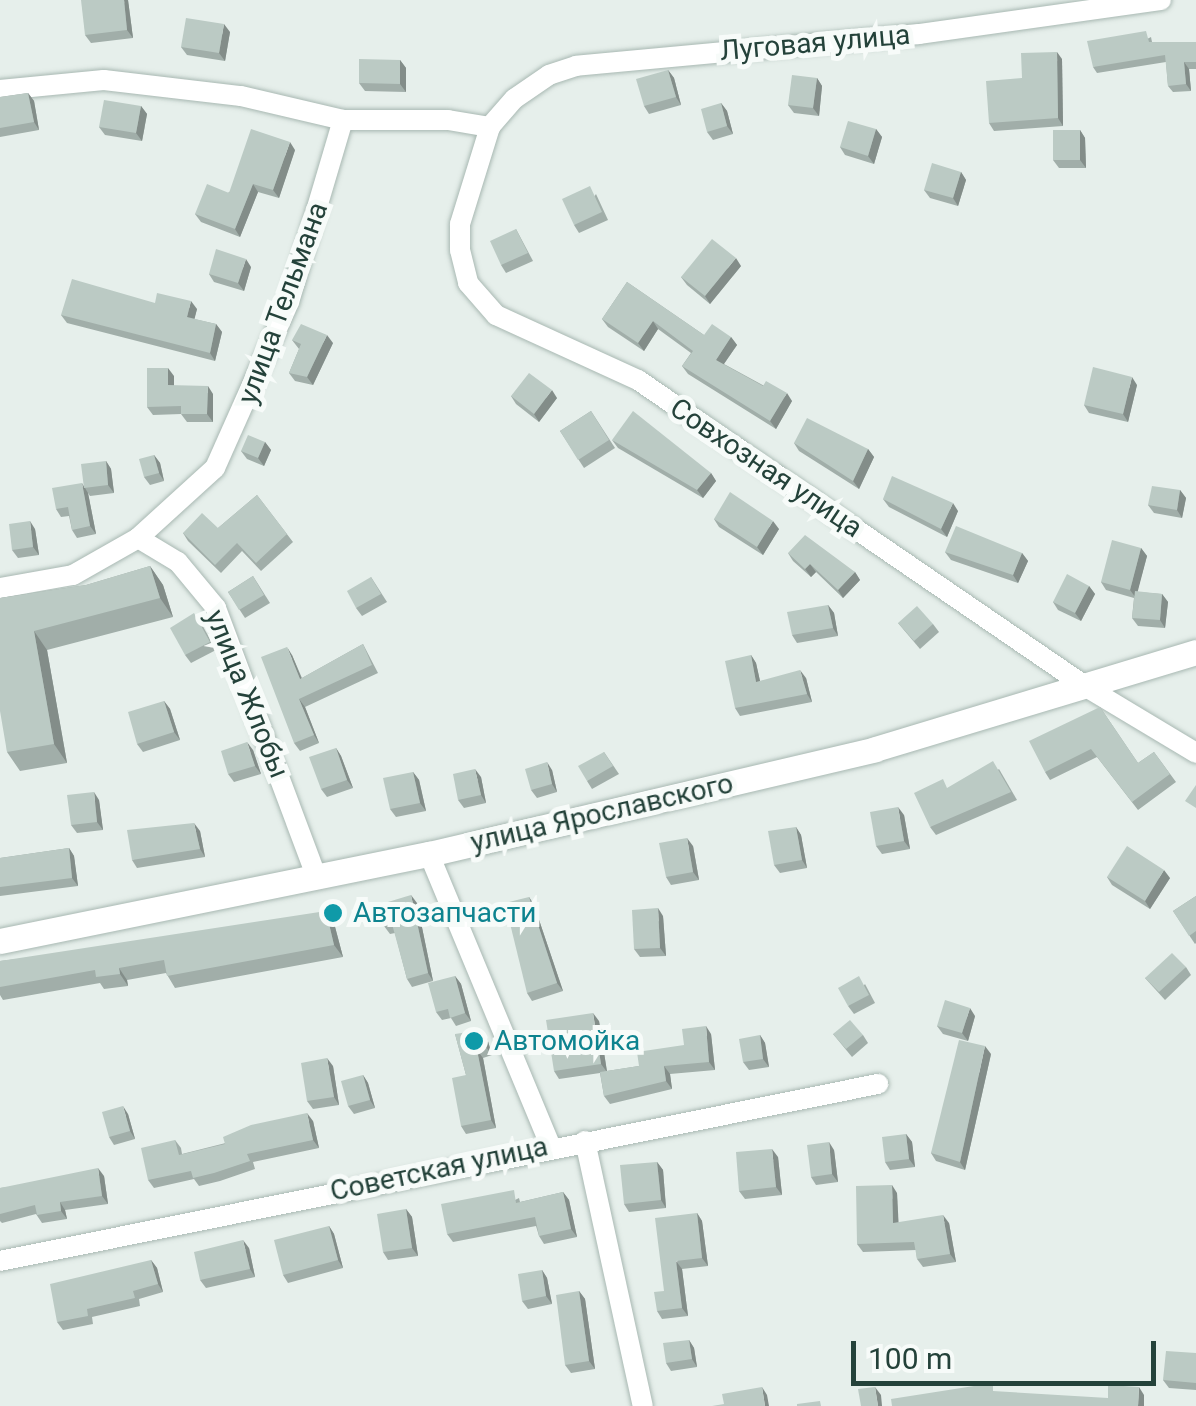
<!DOCTYPE html>
<html>
<head>
<meta charset="utf-8">
<style>
  body { margin:0 }
  #map { position:relative; width:1196px; height:1406px; overflow:hidden; background:#e6efeb; font-family:Roboto,sans-serif }
  div>[style] { position:absolute }
  [style*='--x'] { left:calc(var(--x)*1px); top:calc(var(--y)*1px); width:calc(var(--w)*1px); rotate:calc(var(--a)*1deg) }
  .roads { filter:drop-shadow(0 0 2px #a8b8b2) drop-shadow(0 0 2px #a8b8b2) }
  .minor>* { height:20px; margin:-10px; padding:0 10px; transform-origin:10px; border-radius:10px; background:#fff }
  .tertiary>* { height:25px; margin:-12.5px; padding:0 12.5px; transform-origin:12.5px; border-radius:12.5px; background:#fff }
  .wall>* { inset:0; background:#a1aea9 }
  .shaded-wall>* { inset:0; background:#838d89 }
  .building>* { inset:0; background:#bbcac4 }
  .dots>* { width:28px; height:28px; translate:-50% -50%; box-sizing:border-box; border:5px solid #f7fbf9; border-radius:50% }
  span { translate:-50% -50%; white-space:nowrap; text-align:center; line-height:1.15; -webkit-text-stroke:10px #f7fbf9; paint-order:stroke }
  .street-label { font-size:28px; color:#24423a }
  .culture-label { font-size:28px; color:#0d838f }
  .left { translate:0 -50%; text-align:left }
  .scale { position:absolute; left:851px; top:1341px; width:305px; height:45px; box-sizing:border-box; border:5px solid #24423a; border-top:0; padding-left:12px; font-size:30px; line-height:35px; white-space:nowrap; color:#24423a; -webkit-text-stroke:8px #f7fbf9; paint-order:stroke }
</style>
</head>
<body>
<div id="map">
  <div class="roads">
    <div class="minor">
      <div style="--x:1161;--y:0;--w:244;--a:172"></div>
      <div style="--x:919;--y:34;--w:344;--a:174.7"></div>
      <div style="--x:576;--y:66;--w:28;--a:162"></div>
      <div style="--x:549;--y:75;--w:42;--a:145.6"></div>
      <div style="--x:514;--y:99;--w:37;--a:131"></div>
      <div style="--x:490;--y:127;--w:102;--a:107.2"></div>
      <div style="--x:460;--y:224;--w:26;--a:90"></div>
      <div style="--x:460;--y:250;--w:34;--a:76"></div>
      <div style="--x:468;--y:283;--w:43;--a:48.8"></div>
      <div style="--x:496;--y:315;--w:156;--a:24.6"></div>
      <div style="--x:638;--y:380;--w:545;--a:34.39"></div>
      <div style="--x:1088;--y:688;--w:126;--a:31"></div>
      <div style="--x:0;--y:90;--w:104;--a:-5.5"></div>
      <div style="--x:104;--y:80;--w:138;--a:6.7"></div>
      <div style="--x:241;--y:96;--w:105;--a:13.2"></div>
      <div style="--x:343;--y:120;--w:105;--a:0"></div>
      <div style="--x:448;--y:120;--w:43;--a:9.5"></div>
      <div style="--x:138;--y:538;--w:47;--a:31"></div>
      <div style="--x:178;--y:562;--w:60;--a:50.4"></div>
      <div style="--x:216;--y:608;--w:288;--a:69.5"></div>
      <div style="--x:0;--y:588;--w:74;--a:-10.1"></div>
      <div style="--x:73;--y:575;--w:75;--a:-29.6"></div>
      <div style="--x:138;--y:538;--w:104;--a:-42.3"></div>
      <div style="--x:215;--y:468;--w:182;--a:-66"></div>
      <div style="--x:289;--y:302;--w:190;--a:-73.5"></div>
      <div style="--x:429;--y:854;--w:315;--a:67.4"></div>
      <div style="--x:585;--y:1141;--w:271;--a:77.7"></div>
      <div style="--x:0;--y:1261;--w:896;--a:-11.4"></div>
    </div>
    <div class="tertiary">
      <div style="--x:0;--y:941;--w:438;--a:-11.5"></div>
      <div style="--x:429;--y:854;--w:458;--a:-13.2"></div>
      <div style="--x:875;--y:749;--w:335;--a:-16.8"></div>
    </div>
  </div>
  <div class="wall">
    <div style="clip-path:polygon(128px 0,133px 38px,91px 43px,85px 35px)"></div>
    <div style="clip-path:polygon(230px 32px,225px 61px,187px 55px,181px 47px)"></div>
    <div style="clip-path:polygon(1151px 37px,1152px 42px,1196px 42px,1196px 69px,1189px 69px,1191px 91px,1173px 92px,1168px 86px,1166px 62px,1097px 73px,1093px 67px)"></div>
    <div style="clip-path:polygon(1062px 59px,1063px 126px,994px 131px,989px 123px,1022px 78px)"></div>
    <div style="clip-path:polygon(400px 60px,406px 68px,406px 92px,365px 91px,359px 83px)"></div>
    <div style="clip-path:polygon(668px 70px,674px 78px,681px 105px,649px 114px,644px 106px)"></div>
    <div style="clip-path:polygon(817px 78px,822px 86px,819px 116px,794px 113px,788px 105px)"></div>
    <div style="clip-path:polygon(28px 93px,34px 101px,39px 130px,0 137px,0 97px)"></div>
    <div style="clip-path:polygon(721px 103px,727px 111px,733px 134px,713px 140px,707px 132px)"></div>
    <div style="clip-path:polygon(141px 106px,147px 114px,142px 141px,105px 135px,99px 127px)"></div>
    <div style="clip-path:polygon(876px 129px,882px 137px,874px 164px,845px 155px,840px 147px)"></div>
    <div style="clip-path:polygon(1080px 130px,1085px 138px,1086px 168px,1059px 168px,1053px 160px)"></div>
    <div style="clip-path:polygon(295px 150px,279px 198px,258px 192px,240px 237px,201px 222px,195px 214px)"></div>
    <div style="clip-path:polygon(961px 172px,966px 180px,958px 206px,930px 198px,924px 190px)"></div>
    <div style="clip-path:polygon(596px 194px,608px 220px,579px 233px,574px 225px)"></div>
    <div style="clip-path:polygon(516px 229px,533px 261px,506px 273px,501px 265px)"></div>
    <div style="clip-path:polygon(741px 266px,710px 304px,687px 285px,681px 277px)"></div>
    <div style="clip-path:polygon(251px 267px,244px 291px,214px 282px,209px 274px)"></div>
    <div style="clip-path:polygon(627px 282px,704px 335px,731px 337px,737px 345px,724px 364px,792px 401px,776px 429px,688px 374px,682px 366px,691px 353px,658px 329px,644px 351px,608px 327px,602px 319px)"></div>
    <div style="clip-path:polygon(155px 303px,197px 309px,194px 319px,216px 324px,222px 332px,215px 361px,67px 323px,61px 315px)"></div>
    <div style="clip-path:polygon(292px 340px,333px 343px,313px 385px,295px 381px,289px 373px,299px 349px)"></div>
    <div style="clip-path:polygon(174px 376px,174px 386px,213px 394px,213px 422px,187px 422px,181px 414px,153px 415px,147px 407px)"></div>
    <div style="clip-path:polygon(1137px 385px,1128px 422px,1089px 413px,1084px 405px)"></div>
    <div style="clip-path:polygon(511px 396px,557px 398px,539px 422px,516px 404px)"></div>
    <div style="clip-path:polygon(591px 411px,615px 448px,584px 468px,560px 431px)"></div>
    <div style="clip-path:polygon(612px 440px,711px 473px,716px 481px,703px 498px,618px 448px)"></div>
    <div style="clip-path:polygon(265px 442px,271px 450px,264px 466px,247px 459px,241px 451px)"></div>
    <div style="clip-path:polygon(794px 443px,868px 449px,874px 457px,859px 489px,799px 451px)"></div>
    <div style="clip-path:polygon(154px 455px,160px 463px,164px 481px,150px 485px,144px 477px)"></div>
    <div style="clip-path:polygon(106px 461px,111px 469px,114px 493px,90px 496px,88px 493px,96px 534px,77px 538px,72px 530px,69px 516px,61px 517px,56px 509px,84px 486px)"></div>
    <div style="clip-path:polygon(1180px 490px,1186px 498px,1182px 518px,1154px 513px,1148px 505px)"></div>
    <div style="clip-path:polygon(257px 495px,293px 542px,261px 571px,242px 551px,221px 573px,188px 541px,183px 533px,218px 528px)"></div>
    <div style="clip-path:polygon(883px 499px,958px 511px,947px 537px,889px 507px)"></div>
    <div style="clip-path:polygon(714px 519px,779px 529px,763px 555px,719px 527px)"></div>
    <div style="clip-path:polygon(35px 529px,39px 555px,18px 558px,12px 550px)"></div>
    <div style="clip-path:polygon(1141px 548px,1147px 556px,1137px 592px,1162px 594px,1168px 602px,1165px 628px,1138px 626px,1132px 618px,1134px 598px,1106px 590px,1101px 582px)"></div>
    <div style="clip-path:polygon(945px 552px,1022px 553px,1028px 561px,1018px 583px,951px 560px)"></div>
    <div style="clip-path:polygon(788px 553px,855px 572px,860px 580px,843px 598px,816px 572px,811px 577px,793px 561px)"></div>
    <div style="clip-path:polygon(150px 566px,163px 585px,173px 617px,47px 650px,67px 763px,20px 771px,7px 752px,0 598px,86px 585px)"></div>
    <div style="clip-path:polygon(253px 576px,270px 603px,245px 618px,228px 592px)"></div>
    <div style="clip-path:polygon(371px 577px,387px 602px,362px 616px,356px 608px)"></div>
    <div style="clip-path:polygon(1089px 586px,1095px 594px,1081px 621px,1058px 610px,1053px 602px)"></div>
    <div style="clip-path:polygon(828px 605px,834px 613px,838px 636px,797px 643px,792px 635px)"></div>
    <div style="clip-path:polygon(200px 621px,216px 650px,191px 663px,185px 655px)"></div>
    <div style="clip-path:polygon(898px 623px,933px 624px,939px 632px,920px 649px)"></div>
    <div style="clip-path:polygon(363px 644px,378px 673px,305px 707px,319px 743px,300px 751px,294px 743px,292px 655px,302px 678px)"></div>
    <div style="clip-path:polygon(751px 655px,756px 663px,760px 681px,806px 678px,812px 702px,740px 716px,735px 708px)"></div>
    <div style="clip-path:polygon(164px 701px,170px 709px,180px 740px,143px 752px,137px 744px)"></div>
    <div style="clip-path:polygon(1100px 707px,1138px 763px,1154px 752px,1176px 782px,1138px 810px,1097px 757px,1050px 780px,1045px 772px)"></div>
    <div style="clip-path:polygon(336px 748px,341px 756px,353px 788px,327px 797px,321px 789px)"></div>
    <div style="clip-path:polygon(253px 750px,261px 774px,234px 782px,228px 774px)"></div>
    <div style="clip-path:polygon(604px 752px,619px 774px,592px 789px,587px 781px)"></div>
    <div style="clip-path:polygon(999px 769px,1017px 800px,936px 835px,930px 827px)"></div>
    <div style="clip-path:polygon(552px 770px,557px 792px,537px 798px,531px 790px)"></div>
    <div style="clip-path:polygon(413px 772px,419px 780px,426px 811px,396px 817px,390px 809px)"></div>
    <div style="clip-path:polygon(481px 777px,486px 803px,464px 808px,458px 800px)"></div>
    <div style="clip-path:polygon(99px 800px,103px 830px,77px 833px,71px 825px)"></div>
    <div style="clip-path:polygon(904px 815px,910px 849px,882px 854px,876px 846px)"></div>
    <div style="clip-path:polygon(796px 827px,801px 835px,807px 868px,780px 873px,774px 865px)"></div>
    <div style="clip-path:polygon(200px 831px,205px 857px,137px 868px,132px 860px)"></div>
    <div style="clip-path:polygon(693px 846px,699px 880px,671px 885px,666px 877px)"></div>
    <div style="clip-path:polygon(69px 848px,74px 856px,78px 886px,0 896px,0 858px)"></div>
    <div style="clip-path:polygon(1107px 877px,1170px 878px,1150px 909px,1112px 885px)"></div>
    <div style="clip-path:polygon(1196px 896px,1196px 943px,1195px 944px,1173px 911px)"></div>
    <div style="clip-path:polygon(529px 897px,534px 905px,563px 991px,532px 1001px,527px 993px)"></div>
    <div style="clip-path:polygon(417px 903px,433px 981px,412px 987px,407px 979px,395px 933px,390px 934px,384px 926px)"></div>
    <div style="clip-path:polygon(663px 916px,666px 956px,640px 957px,634px 949px)"></div>
    <div style="clip-path:polygon(334px 923px,343px 957px,175px 988px,166px 973px,127px 980px,128px 986px,104px 989px,100px 983px,3px 1000px,0 995px,0 961px)"></div>
    <div style="clip-path:polygon(1186px 967px,1191px 975px,1165px 1000px,1145px 978px)"></div>
    <div style="clip-path:polygon(455px 976px,461px 984px,471px 1021px,456px 1026px,451px 1018px,442px 1020px,436px 1012px)"></div>
    <div style="clip-path:polygon(865px 984px,875px 1003px,854px 1014px,848px 1006px)"></div>
    <div style="clip-path:polygon(975px 1016px,968px 1041px,943px 1034px,937px 1026px)"></div>
    <div style="clip-path:polygon(599px 1021px,607px 1071px,639px 1066px,711px 1034px,715px 1070px,670px 1074px,672px 1089px,610px 1104px,604px 1096px,600px 1073px,559px 1079px,554px 1071px)"></div>
    <div style="clip-path:polygon(455px 1034px,487px 1038px,492px 1055px,483px 1058px,496px 1128px,466px 1134px,461px 1126px,466px 1075px)"></div>
    <div style="clip-path:polygon(833px 1034px,863px 1035px,868px 1043px,852px 1057px)"></div>
    <div style="clip-path:polygon(760px 1035px,765px 1043px,769px 1067px,749px 1070px,743px 1062px)"></div>
    <div style="clip-path:polygon(991px 1054px,965px 1170px,936px 1161px,931px 1153px)"></div>
    <div style="clip-path:polygon(333px 1066px,339px 1105px,313px 1109px,307px 1101px)"></div>
    <div style="clip-path:polygon(363px 1075px,368px 1083px,375px 1108px,354px 1114px,348px 1106px)"></div>
    <div style="clip-path:polygon(128px 1114px,135px 1139px,114px 1145px,109px 1137px)"></div>
    <div style="clip-path:polygon(313px 1121px,319px 1148px,253px 1162px,255px 1169px,220px 1181px,199px 1186px,194px 1179px,154px 1188px,148px 1180px,175px 1140px,181px 1148px,182px 1154px)"></div>
    <div style="clip-path:polygon(906px 1134px,912px 1142px,915px 1167px,890px 1170px,885px 1162px)"></div>
    <div style="clip-path:polygon(834px 1150px,838px 1182px,816px 1185px,811px 1177px)"></div>
    <div style="clip-path:polygon(778px 1157px,782px 1195px,745px 1199px,739px 1191px)"></div>
    <div style="clip-path:polygon(657px 1162px,663px 1170px,666px 1208px,629px 1212px,624px 1204px)"></div>
    <div style="clip-path:polygon(104px 1176px,108px 1204px,65px 1210px,67px 1219px,42px 1223px,36px 1214px,2px 1223px,0 1221px,0 1188px)"></div>
    <div style="clip-path:polygon(563px 1192px,569px 1200px,577px 1237px,544px 1244px,539px 1236px,536px 1226px,453px 1242px,447px 1234px,519px 1198px,520px 1202px)"></div>
    <div style="clip-path:polygon(897px 1193px,898px 1222px,949px 1223px,956px 1262px,923px 1267px,917px 1259px,916px 1250px,863px 1252px,857px 1244px)"></div>
    <div style="clip-path:polygon(406px 1209px,412px 1217px,418px 1256px,388px 1260px,383px 1252px)"></div>
    <div style="clip-path:polygon(697px 1213px,702px 1221px,708px 1266px,682px 1269px,688px 1316px,662px 1319px,657px 1311px)"></div>
    <div style="clip-path:polygon(329px 1226px,334px 1234px,343px 1268px,288px 1283px,283px 1275px)"></div>
    <div style="clip-path:polygon(249px 1248px,255px 1277px,206px 1288px,200px 1280px)"></div>
    <div style="clip-path:polygon(151px 1260px,157px 1268px,163px 1292px,139px 1299px,140px 1306px,92px 1317px,93px 1324px,63px 1330px,57px 1322px)"></div>
    <div style="clip-path:polygon(542px 1270px,547px 1278px,552px 1304px,528px 1309px,522px 1301px)"></div>
    <div style="clip-path:polygon(579px 1291px,585px 1299px,595px 1369px,571px 1373px,565px 1365px)"></div>
    <div style="clip-path:polygon(689px 1340px,694px 1348px,697px 1367px,671px 1371px,666px 1363px)"></div>
    <div style="clip-path:polygon(1196px 1353px,1196px 1390px,1169px 1388px,1163px 1380px)"></div>
  </div>
  <div class="shaded-wall">
    <div style="clip-path:polygon(124px 0,128px 0,133px 38px,127px 30px)"></div>
    <div style="clip-path:polygon(224px 24px,230px 32px,225px 61px,219px 53px)"></div>
    <div style="clip-path:polygon(1057px 52px,1062px 59px,1063px 126px,1058px 118px)"></div>
    <div style="clip-path:polygon(400px 60px,406px 68px,406px 92px,400px 84px)"></div>
    <div style="clip-path:polygon(1184px 62px,1189px 69px,1191px 91px,1186px 84px)"></div>
    <div style="clip-path:polygon(668px 70px,674px 78px,681px 105px,676px 97px)"></div>
    <div style="clip-path:polygon(817px 78px,822px 86px,819px 116px,813px 108px)"></div>
    <div style="clip-path:polygon(28px 93px,34px 101px,39px 130px,34px 122px)"></div>
    <div style="clip-path:polygon(721px 103px,727px 111px,733px 134px,727px 126px)"></div>
    <div style="clip-path:polygon(141px 106px,147px 114px,142px 141px,136px 133px)"></div>
    <div style="clip-path:polygon(876px 129px,882px 137px,874px 164px,868px 156px)"></div>
    <div style="clip-path:polygon(1080px 130px,1085px 138px,1086px 168px,1080px 160px)"></div>
    <div style="clip-path:polygon(290px 142px,295px 150px,279px 198px,273px 190px)"></div>
    <div style="clip-path:polygon(961px 172px,966px 180px,958px 206px,953px 198px)"></div>
    <div style="clip-path:polygon(253px 184px,258px 192px,240px 237px,235px 229px)"></div>
    <div style="clip-path:polygon(736px 258px,741px 266px,710px 304px,705px 296px)"></div>
    <div style="clip-path:polygon(246px 259px,251px 267px,244px 291px,238px 283px)"></div>
    <div style="clip-path:polygon(191px 301px,197px 309px,193px 325px,187px 317px)"></div>
    <div style="clip-path:polygon(653px 321px,658px 329px,644px 351px,638px 343px)"></div>
    <div style="clip-path:polygon(216px 324px,222px 332px,215px 361px,210px 353px)"></div>
    <div style="clip-path:polygon(327px 335px,333px 343px,313px 385px,307px 377px)"></div>
    <div style="clip-path:polygon(731px 337px,737px 345px,721px 368px,716px 360px)"></div>
    <div style="clip-path:polygon(168px 368px,174px 376px,174px 393px,168px 385px)"></div>
    <div style="clip-path:polygon(1132px 377px,1137px 385px,1128px 422px,1123px 414px)"></div>
    <div style="clip-path:polygon(208px 386px,213px 394px,213px 422px,207px 414px)"></div>
    <div style="clip-path:polygon(552px 390px,557px 398px,539px 422px,534px 414px)"></div>
    <div style="clip-path:polygon(787px 393px,792px 401px,776px 429px,770px 421px)"></div>
    <div style="clip-path:polygon(265px 442px,271px 450px,264px 466px,258px 458px)"></div>
    <div style="clip-path:polygon(868px 449px,874px 457px,859px 489px,853px 481px)"></div>
    <div style="clip-path:polygon(154px 455px,160px 463px,164px 481px,159px 473px)"></div>
    <div style="clip-path:polygon(106px 461px,111px 469px,114px 493px,108px 485px)"></div>
    <div style="clip-path:polygon(711px 473px,716px 481px,703px 498px,697px 490px)"></div>
    <div style="clip-path:polygon(82px 483px,88px 493px,96px 534px,90px 526px)"></div>
    <div style="clip-path:polygon(1180px 490px,1186px 498px,1182px 518px,1177px 510px)"></div>
    <div style="clip-path:polygon(953px 503px,958px 511px,947px 537px,941px 529px)"></div>
    <div style="clip-path:polygon(30px 521px,35px 529px,39px 555px,33px 547px)"></div>
    <div style="clip-path:polygon(773px 521px,779px 529px,763px 555px,757px 547px)"></div>
    <div style="clip-path:polygon(1141px 548px,1147px 556px,1136px 598px,1130px 590px)"></div>
    <div style="clip-path:polygon(1022px 553px,1028px 561px,1018px 583px,1013px 575px)"></div>
    <div style="clip-path:polygon(810px 564px,816px 572px,811px 577px,805px 569px)"></div>
    <div style="clip-path:polygon(150px 566px,163px 585px,173px 617px,160px 598px)"></div>
    <div style="clip-path:polygon(855px 572px,860px 580px,843px 598px,838px 590px)"></div>
    <div style="clip-path:polygon(1089px 586px,1095px 594px,1081px 621px,1075px 613px)"></div>
    <div style="clip-path:polygon(1162px 594px,1168px 602px,1165px 628px,1160px 620px)"></div>
    <div style="clip-path:polygon(828px 605px,834px 613px,838px 636px,833px 628px)"></div>
    <div style="clip-path:polygon(34px 631px,47px 650px,67px 763px,54px 744px)"></div>
    <div style="clip-path:polygon(287px 647px,292px 655px,305px 687px,300px 679px)"></div>
    <div style="clip-path:polygon(751px 655px,756px 663px,762px 690px,756px 682px)"></div>
    <div style="clip-path:polygon(800px 670px,806px 678px,812px 702px,807px 694px)"></div>
    <div style="clip-path:polygon(299px 699px,305px 707px,319px 743px,314px 735px)"></div>
    <div style="clip-path:polygon(164px 701px,170px 709px,180px 740px,174px 732px)"></div>
    <div style="clip-path:polygon(247px 742px,253px 750px,261px 774px,255px 766px)"></div>
    <div style="clip-path:polygon(336px 748px,341px 756px,353px 788px,347px 780px)"></div>
    <div style="clip-path:polygon(547px 762px,552px 770px,557px 792px,552px 784px)"></div>
    <div style="clip-path:polygon(475px 769px,481px 777px,486px 803px,481px 795px)"></div>
    <div style="clip-path:polygon(413px 772px,419px 780px,426px 811px,420px 803px)"></div>
    <div style="clip-path:polygon(94px 792px,99px 800px,103px 830px,97px 822px)"></div>
    <div style="clip-path:polygon(898px 807px,904px 815px,910px 849px,904px 841px)"></div>
    <div style="clip-path:polygon(194px 823px,200px 831px,205px 857px,200px 849px)"></div>
    <div style="clip-path:polygon(796px 827px,801px 835px,807px 868px,802px 860px)"></div>
    <div style="clip-path:polygon(687px 838px,693px 846px,699px 880px,693px 872px)"></div>
    <div style="clip-path:polygon(69px 848px,74px 856px,78px 886px,72px 878px)"></div>
    <div style="clip-path:polygon(1164px 870px,1170px 878px,1150px 909px,1145px 901px)"></div>
    <div style="clip-path:polygon(411px 895px,417px 903px,433px 981px,428px 973px)"></div>
    <div style="clip-path:polygon(529px 897px,534px 905px,563px 991px,557px 983px)"></div>
    <div style="clip-path:polygon(658px 908px,663px 916px,666px 956px,660px 948px)"></div>
    <div style="clip-path:polygon(326px 911px,334px 923px,343px 957px,334px 945px)"></div>
    <div style="clip-path:polygon(119px 968px,127px 980px,128px 986px,120px 974px)"></div>
    <div style="clip-path:polygon(455px 976px,461px 984px,471px 1021px,465px 1013px)"></div>
    <div style="clip-path:polygon(970px 1008px,975px 1016px,968px 1041px,962px 1033px)"></div>
    <div style="clip-path:polygon(593px 1013px,599px 1021px,607px 1072px,601px 1064px)"></div>
    <div style="clip-path:polygon(706px 1026px,711px 1034px,715px 1070px,709px 1062px)"></div>
    <div style="clip-path:polygon(482px 1030px,487px 1038px,492px 1055px,486px 1047px)"></div>
    <div style="clip-path:polygon(760px 1035px,765px 1043px,769px 1067px,763px 1059px)"></div>
    <div style="clip-path:polygon(985px 1046px,991px 1054px,965px 1170px,960px 1162px)"></div>
    <div style="clip-path:polygon(477px 1050px,483px 1058px,496px 1128px,491px 1120px)"></div>
    <div style="clip-path:polygon(327px 1058px,333px 1066px,339px 1105px,334px 1097px)"></div>
    <div style="clip-path:polygon(664px 1066px,670px 1074px,672px 1089px,666px 1081px)"></div>
    <div style="clip-path:polygon(363px 1075px,368px 1083px,375px 1108px,370px 1100px)"></div>
    <div style="clip-path:polygon(123px 1106px,128px 1114px,135px 1139px,130px 1131px)"></div>
    <div style="clip-path:polygon(307px 1113px,313px 1121px,319px 1148px,313px 1140px)"></div>
    <div style="clip-path:polygon(906px 1134px,912px 1142px,915px 1167px,909px 1159px)"></div>
    <div style="clip-path:polygon(829px 1142px,834px 1150px,838px 1182px,832px 1174px)"></div>
    <div style="clip-path:polygon(772px 1149px,778px 1157px,782px 1195px,776px 1187px)"></div>
    <div style="clip-path:polygon(657px 1162px,663px 1170px,666px 1208px,661px 1200px)"></div>
    <div style="clip-path:polygon(98px 1168px,104px 1176px,108px 1204px,102px 1196px)"></div>
    <div style="clip-path:polygon(892px 1185px,897px 1193px,899px 1231px,893px 1223px)"></div>
    <div style="clip-path:polygon(563px 1192px,569px 1200px,577px 1237px,571px 1229px)"></div>
    <div style="clip-path:polygon(60px 1202px,65px 1210px,67px 1219px,61px 1211px)"></div>
    <div style="clip-path:polygon(406px 1209px,412px 1217px,418px 1256px,412px 1248px)"></div>
    <div style="clip-path:polygon(697px 1213px,702px 1221px,708px 1266px,702px 1258px)"></div>
    <div style="clip-path:polygon(943px 1215px,949px 1223px,956px 1262px,950px 1254px)"></div>
    <div style="clip-path:polygon(329px 1226px,334px 1234px,343px 1268px,338px 1260px)"></div>
    <div style="clip-path:polygon(243px 1240px,249px 1248px,255px 1277px,250px 1269px)"></div>
    <div style="clip-path:polygon(151px 1260px,157px 1268px,163px 1292px,158px 1284px)"></div>
    <div style="clip-path:polygon(676px 1261px,682px 1269px,688px 1316px,682px 1308px)"></div>
    <div style="clip-path:polygon(542px 1270px,547px 1278px,552px 1304px,546px 1296px)"></div>
    <div style="clip-path:polygon(579px 1291px,585px 1299px,595px 1369px,589px 1361px)"></div>
    <div style="clip-path:polygon(689px 1340px,694px 1348px,697px 1367px,692px 1359px)"></div>
    <div style="clip-path:polygon(762px 1387px,767px 1395px,769px 1406px,765px 1406px)"></div>
    <div style="clip-path:polygon(875px 1387px,881px 1395px,882px 1406px,878px 1406px)"></div>
    <div style="clip-path:polygon(1139px 1387px,1144px 1395px,1144px 1406px,1138px 1406px)"></div>
  </div>
  <div class="building">
    <div style="clip-path:polygon(81px 0,124px 0,127px 30px,85px 35px)"></div>
    <div style="clip-path:polygon(186px 18px,224px 24px,219px 53px,181px 47px)"></div>
    <div style="clip-path:polygon(1146px 31px,1149px 42px,1196px 42px,1196px 62px,1184px 62px,1186px 84px,1168px 86px,1165px 55px,1093px 67px,1087px 41px)"></div>
    <div style="clip-path:polygon(1057px 52px,1058px 118px,989px 123px,986px 81px,1022px 78px,1021px 53px)"></div>
    <div style="clip-path:polygon(359px 59px,400px 60px,400px 84px,359px 83px)"></div>
    <div style="clip-path:polygon(668px 70px,676px 97px,644px 106px,636px 79px)"></div>
    <div style="clip-path:polygon(792px 75px,817px 78px,813px 108px,788px 105px)"></div>
    <div style="clip-path:polygon(28px 93px,34px 122px,0 128px,0 97px)"></div>
    <div style="clip-path:polygon(104px 100px,141px 106px,136px 133px,99px 127px)"></div>
    <div style="clip-path:polygon(721px 103px,727px 126px,707px 132px,701px 109px)"></div>
    <div style="clip-path:polygon(848px 121px,876px 129px,868px 156px,840px 147px)"></div>
    <div style="clip-path:polygon(251px 129px,290px 142px,273px 190px,253px 184px,235px 229px,195px 214px,207px 184px,229px 193px)"></div>
    <div style="clip-path:polygon(1053px 130px,1080px 130px,1080px 160px,1053px 160px)"></div>
    <div style="clip-path:polygon(932px 163px,961px 172px,953px 198px,924px 190px)"></div>
    <div style="clip-path:polygon(590px 186px,602px 212px,574px 225px,562px 199px)"></div>
    <div style="clip-path:polygon(516px 229px,528px 253px,501px 265px,490px 241px)"></div>
    <div style="clip-path:polygon(712px 239px,736px 258px,705px 296px,681px 277px)"></div>
    <div style="clip-path:polygon(216px 249px,246px 259px,238px 283px,209px 274px)"></div>
    <div style="clip-path:polygon(72px 279px,155px 303px,157px 293px,191px 301px,187px 317px,216px 324px,210px 353px,61px 315px)"></div>
    <div style="clip-path:polygon(627px 282px,704px 335px,712px 324px,731px 337px,716px 360px,763px 386px,766px 381px,787px 393px,770px 421px,682px 366px,693px 351px,653px 321px,638px 343px,602px 319px)"></div>
    <div style="clip-path:polygon(301px 324px,327px 335px,307px 377px,289px 373px,301px 344px,292px 340px)"></div>
    <div style="clip-path:polygon(1093px 367px,1132px 377px,1123px 414px,1084px 405px)"></div>
    <div style="clip-path:polygon(147px 368px,168px 368px,168px 385px,208px 386px,207px 414px,181px 414px,181px 406px,147px 407px)"></div>
    <div style="clip-path:polygon(529px 373px,552px 390px,534px 414px,511px 396px)"></div>
    <div style="clip-path:polygon(591px 411px,609px 440px,578px 460px,560px 431px)"></div>
    <div style="clip-path:polygon(633px 411px,711px 473px,697px 490px,612px 440px)"></div>
    <div style="clip-path:polygon(807px 418px,868px 449px,853px 481px,794px 443px)"></div>
    <div style="clip-path:polygon(248px 435px,265px 442px,258px 458px,241px 451px)"></div>
    <div style="clip-path:polygon(154px 455px,159px 473px,144px 477px,139px 459px)"></div>
    <div style="clip-path:polygon(106px 461px,108px 485px,84px 488px,81px 464px)"></div>
    <div style="clip-path:polygon(892px 476px,953px 503px,941px 529px,883px 499px)"></div>
    <div style="clip-path:polygon(82px 483px,90px 526px,72px 530px,68px 507px,56px 509px,52px 488px)"></div>
    <div style="clip-path:polygon(1152px 486px,1180px 490px,1177px 510px,1148px 505px)"></div>
    <div style="clip-path:polygon(730px 492px,773px 521px,757px 547px,714px 519px)"></div>
    <div style="clip-path:polygon(257px 495px,287px 534px,256px 563px,237px 543px,215px 565px,183px 533px,202px 513px,218px 528px)"></div>
    <div style="clip-path:polygon(30px 521px,33px 547px,12px 550px,9px 524px)"></div>
    <div style="clip-path:polygon(956px 526px,1022px 553px,1013px 575px,945px 552px)"></div>
    <div style="clip-path:polygon(805px 535px,855px 572px,838px 590px,810px 564px,805px 569px,788px 553px)"></div>
    <div style="clip-path:polygon(1112px 540px,1141px 548px,1130px 590px,1101px 582px)"></div>
    <div style="clip-path:polygon(150px 566px,160px 598px,34px 631px,54px 744px,7px 752px,0 711px,0 598px,86px 585px)"></div>
    <div style="clip-path:polygon(1067px 574px,1089px 586px,1075px 613px,1053px 602px)"></div>
    <div style="clip-path:polygon(253px 576px,264px 595px,239px 610px,228px 592px)"></div>
    <div style="clip-path:polygon(371px 577px,381px 594px,356px 608px,347px 591px)"></div>
    <div style="clip-path:polygon(1135px 591px,1162px 594px,1160px 620px,1132px 618px)"></div>
    <div style="clip-path:polygon(828px 605px,833px 628px,792px 635px,787px 612px)"></div>
    <div style="clip-path:polygon(917px 606px,933px 624px,914px 641px,898px 623px)"></div>
    <div style="clip-path:polygon(194px 613px,210px 642px,185px 655px,170px 628px)"></div>
    <div style="clip-path:polygon(363px 644px,372px 665px,299px 699px,314px 735px,294px 743px,261px 657px,287px 647px,300px 679px)"></div>
    <div style="clip-path:polygon(751px 655px,756px 682px,800px 670px,807px 694px,735px 708px,725px 661px)"></div>
    <div style="clip-path:polygon(164px 701px,174px 732px,137px 744px,128px 712px)"></div>
    <div style="clip-path:polygon(1100px 707px,1138px 763px,1154px 752px,1170px 774px,1132px 802px,1091px 749px,1045px 772px,1029px 741px)"></div>
    <div style="clip-path:polygon(247px 742px,255px 766px,228px 774px,221px 751px)"></div>
    <div style="clip-path:polygon(336px 748px,347px 780px,321px 789px,309px 757px)"></div>
    <div style="clip-path:polygon(604px 752px,613px 766px,587px 781px,578px 766px)"></div>
    <div style="clip-path:polygon(993px 761px,1011px 792px,930px 827px,914px 793px,943px 779px,947px 788px)"></div>
    <div style="clip-path:polygon(547px 762px,552px 784px,531px 790px,525px 769px)"></div>
    <div style="clip-path:polygon(475px 769px,481px 795px,458px 800px,453px 774px)"></div>
    <div style="clip-path:polygon(413px 772px,420px 803px,390px 809px,383px 778px)"></div>
    <div style="clip-path:polygon(1196px 785px,1196px 808px,1185px 801px)"></div>
    <div style="clip-path:polygon(94px 792px,97px 822px,71px 825px,67px 795px)"></div>
    <div style="clip-path:polygon(898px 807px,904px 841px,876px 846px,870px 812px)"></div>
    <div style="clip-path:polygon(194px 823px,200px 849px,132px 860px,127px 830px)"></div>
    <div style="clip-path:polygon(796px 827px,802px 860px,774px 865px,768px 831px)"></div>
    <div style="clip-path:polygon(687px 838px,693px 872px,666px 877px,659px 843px)"></div>
    <div style="clip-path:polygon(1127px 846px,1164px 870px,1145px 901px,1107px 877px)"></div>
    <div style="clip-path:polygon(69px 848px,72px 878px,0 887px,0 858px)"></div>
    <div style="clip-path:polygon(411px 895px,428px 973px,407px 979px,392px 924px,384px 926px,378px 905px)"></div>
    <div style="clip-path:polygon(1196px 896px,1196px 931px,1189px 936px,1173px 911px)"></div>
    <div style="clip-path:polygon(529px 897px,557px 983px,527px 993px,505px 903px)"></div>
    <div style="clip-path:polygon(658px 908px,660px 948px,634px 949px,632px 910px)"></div>
    <div style="clip-path:polygon(326px 911px,334px 945px,167px 976px,164px 960px,119px 968px,120px 974px,96px 977px,95px 970px,0 987px,0 961px)"></div>
    <div style="clip-path:polygon(1172px 953px,1186px 967px,1159px 992px,1145px 978px)"></div>
    <div style="clip-path:polygon(455px 976px,465px 1013px,450px 1018px,448px 1009px,436px 1012px,428px 983px)"></div>
    <div style="clip-path:polygon(859px 976px,869px 995px,848px 1006px,838px 988px)"></div>
    <div style="clip-path:polygon(945px 1000px,970px 1008px,962px 1033px,937px 1026px)"></div>
    <div style="clip-path:polygon(593px 1013px,601px 1064px,554px 1071px,546px 1020px)"></div>
    <div style="clip-path:polygon(850px 1020px,863px 1035px,846px 1049px,833px 1034px)"></div>
    <div style="clip-path:polygon(706px 1026px,709px 1062px,664px 1066px,666px 1081px,604px 1096px,600px 1072px,639px 1066px,637px 1052px,684px 1045px,682px 1029px)"></div>
    <div style="clip-path:polygon(482px 1030px,486px 1047px,477px 1050px,491px 1120px,461px 1126px,452px 1078px,466px 1075px,455px 1034px)"></div>
    <div style="clip-path:polygon(760px 1035px,763px 1059px,743px 1062px,739px 1039px)"></div>
    <div style="clip-path:polygon(959px 1040px,985px 1046px,960px 1162px,931px 1153px)"></div>
    <div style="clip-path:polygon(327px 1058px,334px 1097px,307px 1101px,301px 1063px)"></div>
    <div style="clip-path:polygon(363px 1075px,370px 1100px,348px 1106px,341px 1081px)"></div>
    <div style="clip-path:polygon(123px 1106px,130px 1131px,109px 1137px,102px 1112px)"></div>
    <div style="clip-path:polygon(307px 1113px,313px 1140px,247px 1154px,250px 1161px,214px 1173px,193px 1178px,191px 1171px,148px 1180px,141px 1148px,175px 1140px,179px 1155px,225px 1144px,223px 1137px,251px 1125px)"></div>
    <div style="clip-path:polygon(906px 1134px,909px 1159px,885px 1162px,882px 1137px)"></div>
    <div style="clip-path:polygon(829px 1142px,832px 1174px,811px 1177px,807px 1145px)"></div>
    <div style="clip-path:polygon(772px 1149px,776px 1187px,739px 1191px,736px 1152px)"></div>
    <div style="clip-path:polygon(657px 1162px,661px 1200px,624px 1204px,620px 1165px)"></div>
    <div style="clip-path:polygon(98px 1168px,102px 1196px,60px 1202px,61px 1211px,37px 1215px,35px 1205px,0 1214px,0 1188px)"></div>
    <div style="clip-path:polygon(892px 1185px,893px 1223px,943px 1215px,950px 1254px,917px 1259px,914px 1242px,857px 1244px,856px 1186px)"></div>
    <div style="clip-path:polygon(514px 1190px,516px 1203px,563px 1192px,571px 1229px,539px 1236px,535px 1217px,447px 1234px,441px 1204px)"></div>
    <div style="clip-path:polygon(406px 1209px,412px 1248px,383px 1252px,377px 1214px)"></div>
    <div style="clip-path:polygon(697px 1213px,702px 1258px,676px 1261px,682px 1308px,657px 1311px,654px 1292px,664px 1291px,655px 1218px)"></div>
    <div style="clip-path:polygon(329px 1226px,338px 1260px,283px 1275px,274px 1240px)"></div>
    <div style="clip-path:polygon(243px 1240px,250px 1269px,200px 1280px,194px 1252px)"></div>
    <div style="clip-path:polygon(151px 1260px,158px 1284px,133px 1291px,135px 1298px,87px 1309px,88px 1316px,57px 1322px,50px 1284px)"></div>
    <div style="clip-path:polygon(542px 1270px,546px 1296px,522px 1301px,518px 1274px)"></div>
    <div style="clip-path:polygon(579px 1291px,589px 1361px,565px 1365px,556px 1295px)"></div>
    <div style="clip-path:polygon(689px 1340px,692px 1359px,666px 1363px,663px 1343px)"></div>
    <div style="clip-path:polygon(1166px 1351px,1196px 1353px,1196px 1383px,1163px 1380px)"></div>
    <div style="clip-path:polygon(993px 1383px,993px 1391px,1108px 1398px,1108px 1385px,1139px 1387px,1138px 1406px,892px 1406px,891px 1399px)"></div>
    <div style="clip-path:polygon(762px 1387px,765px 1406px,712px 1406px,724px 1404px,722px 1394px)"></div>
    <div style="clip-path:polygon(875px 1387px,878px 1406px,861px 1406px,858px 1389px)"></div>
    <div style="clip-path:polygon(820px 1401px,821px 1406px,797px 1406px,797px 1404px)"></div>
  </div>
  <div class="dots">
    <div style="left:333px;top:913px;background:#0f9aa8"></div>
    <div style="left:474px;top:1041px;background:#0f9aa8"></div>
  </div>
  <div class="street-label">
    <span style="left:815px;top:43px;rotate:-5deg">Луговая улица</span>
    <span style="left:283px;top:303px;rotate:-70deg">улица Тельмана</span>
    <span style="left:766px;top:468px;rotate:34deg">Совхозная улица</span>
    <span style="left:247px;top:694px;rotate:68deg">улица Жлобы</span>
    <span style="left:602px;top:813px;rotate:-13deg">улица Ярославского</span>
    <span style="left:439px;top:1169px;rotate:-12deg">Советская улица</span>
  </div>
  <div class="culture-label">
    <span class="left" style="left:353px;top:913px">Автозапчасти</span>
    <span class="left" style="left:494px;top:1041px">Автомойка</span>
  </div>
  <div class="scale">100 m</div>
</div>
</body>
</html>
